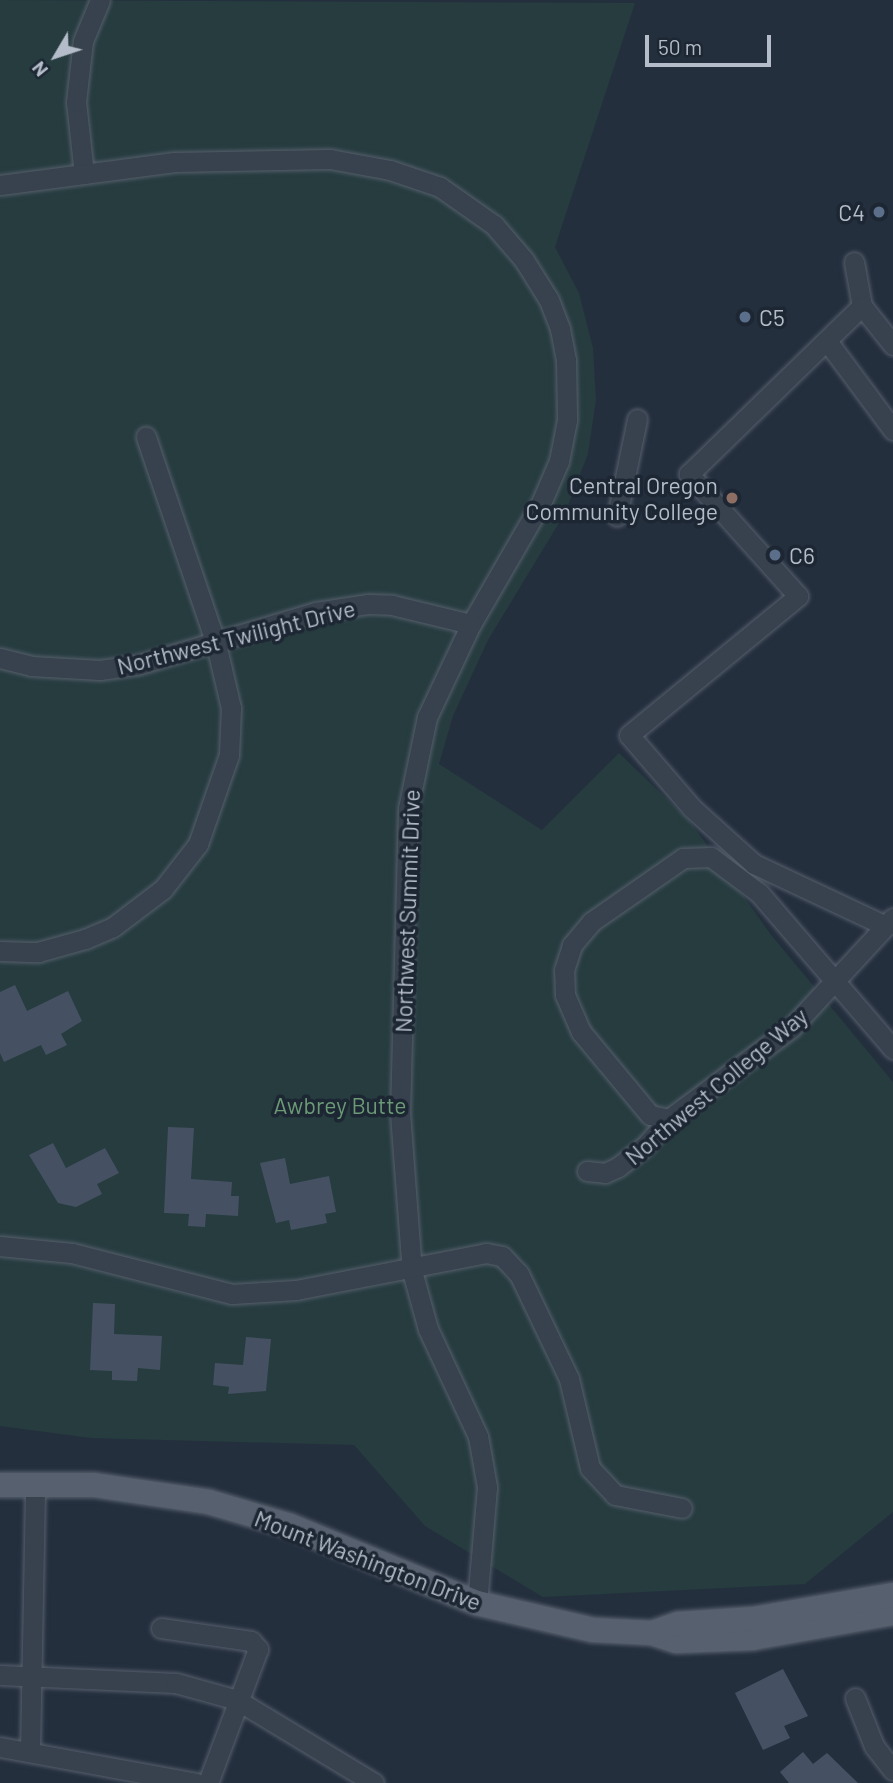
<!DOCTYPE html>
<html>
<head>
<meta charset="utf-8">
<style>
  body { margin:0 }
  #map { position:relative; width:893px; height:1783px; overflow:hidden; background:#242f3e; font-family:Barlow,sans-serif }
  div>[style] { position:absolute }
  [style*='--x'] { left:calc(var(--x)*1px); top:calc(var(--y)*1px); width:calc(var(--w)*1px); rotate:calc(var(--a)*1deg) }
  .green>* { inset:0; background:#263c3f }
  .building>* { inset:0; background:#455162 }
  .roads { filter:drop-shadow(0 0 2px #565f6c) drop-shadow(0 0 2px #565f6c) }
  .minor>* { height:19px; margin:-9.5px; padding:0 9.5px; transform-origin:9.5px; border-radius:9.5px; background:#38414e }
  .major>* { height:24px; margin:-12px; padding:0 12px; transform-origin:12px; border-radius:12px; background:#56606e }
  .dots>* { width:19px; height:19px; translate:-50% -50%; box-sizing:border-box; border:4px solid #1d2633; border-radius:50% }
  span { translate:-50% -50%; white-space:nowrap; text-align:center; line-height:1.15; -webkit-text-stroke:7px #1d2633; paint-order:stroke }
  .poi-label { font-size:23px; color:#b4bcc9 }
  .right { translate:-100% -50%; text-align:right }
  .left { translate:0 -50%; text-align:left }
  .street-label { font-size:23px; color:#b4bcc9 }
  .park-label { font-size:23px; color:#6b9a76 }
  .north { position:absolute; left:21px; top:21px; width:70px; height:70px; -webkit-text-stroke:5px #1d2633; paint-order:stroke; rotate:231deg; font-size:19px; font-weight:700; line-height:28px; text-align:center; color:#b4bcc9 }
  .north::after { content:''; display:block; margin:auto; width:24px; height:32px; background:#b4bcc9; clip-path:polygon(50% 0,100% 100%,50% 72%,0 100%) }
  .scale { position:absolute; left:645px; top:35px; width:126px; height:32px; box-sizing:border-box; border:4px solid #b4bcc9; border-top:0; padding-left:9px; font-size:21px; line-height:24px; white-space:nowrap; color:#b4bcc9; -webkit-text-stroke:5px #1d2633; paint-order:stroke }
</style>
</head>
<body>
<div id="map">
  <div class="green">
    <div style="clip-path:polygon(0 0,635px 3px,555px 247px,579px 293px,593px 348px,596px 400px,588px 454px,565px 513px,488px 640px,453px 716px,439px 764px,542px 830px,619px 753px,689px 820px,772px 936px,893px 1082px,893px 1512px,805px 1584px,543px 1597px,425px 1526px,354px 1445px,91px 1438px,0 1426px)"></div>
  </div>
  <div class="building">
    <div style="clip-path:polygon(15px 985px,27px 1011px,68px 991px,82px 1021px,61px 1034px,67px 1045px,46px 1055px,41px 1045px,4px 1062px,0 1053px,0 992px)"></div>
    <div style="clip-path:polygon(168px 1127px,194px 1128px,191px 1179px,232px 1182px,231px 1196px,239px 1196px,238px 1216px,206px 1214px,205px 1227px,188px 1226px,189px 1214px,164px 1213px)"></div>
    <div style="clip-path:polygon(53px 1143px,66px 1168px,105px 1148px,119px 1173px,97px 1184px,102px 1194px,76px 1207px,58px 1203px,29px 1155px)"></div>
    <div style="clip-path:polygon(285px 1158px,290px 1184px,329px 1176px,336px 1212px,325px 1214px,327px 1223px,291px 1230px,289px 1220px,276px 1223px,260px 1163px)"></div>
    <div style="clip-path:polygon(93px 1303px,115px 1304px,114px 1334px,162px 1336px,160px 1370px,138px 1368px,137px 1381px,112px 1380px,112px 1371px,90px 1370px)"></div>
    <div style="clip-path:polygon(246px 1337px,271px 1339px,266px 1391px,228px 1394px,229px 1387px,213px 1385px,215px 1363px,243px 1365px)"></div>
    <div style="clip-path:polygon(783px 1669px,808px 1716px,784px 1726px,790px 1738px,763px 1750px,735px 1693px)"></div>
    <div style="clip-path:polygon(803px 1752px,813px 1764px,827px 1753px,858px 1783px,789px 1783px,780px 1772px)"></div>
  </div>
  <div class="roads">
    <div class="minor">
      <div style="--x:84;--y:174;--w:72;--a:-96.3"></div>
      <div style="--x:76;--y:102;--w:61;--a:-83.5"></div>
      <div style="--x:83;--y:41;--w:44;--a:-67.5"></div>
      <div style="--x:0;--y:185;--w:176;--a:-7.5"></div>
      <div style="--x:174;--y:162;--w:156;--a:-1.1"></div>
      <div style="--x:330;--y:159;--w:61;--a:10.4"></div>
      <div style="--x:390;--y:170;--w:53;--a:18.8"></div>
      <div style="--x:440;--y:187;--w:66;--a:35.1"></div>
      <div style="--x:494;--y:225;--w:46;--a:49.4"></div>
      <div style="--x:524;--y:260;--w:47;--a:58"></div>
      <div style="--x:549;--y:300;--w:31;--a:69"></div>
      <div style="--x:560;--y:329;--w:32;--a:79"></div>
      <div style="--x:566;--y:360;--w:60;--a:89"></div>
      <div style="--x:567;--y:420;--w:42;--a:101"></div>
      <div style="--x:559;--y:461;--w:46;--a:113.2"></div>
      <div style="--x:541;--y:503;--w:140;--a:120"></div>
      <div style="--x:471;--y:624;--w:103;--a:115.3"></div>
      <div style="--x:427;--y:717;--w:94;--a:101.7"></div>
      <div style="--x:408;--y:809;--w:304;--a:91.5"></div>
      <div style="--x:400;--y:1113;--w:158;--a:85.7"></div>
      <div style="--x:412;--y:1271;--w:60;--a:74.6"></div>
      <div style="--x:428;--y:1329;--w:118;--a:65"></div>
      <div style="--x:478;--y:1436;--w:52;--a:80"></div>
      <div style="--x:487;--y:1487;--w:116;--a:94.9"></div>
      <div style="--x:854;--y:262;--w:45;--a:79.7"></div>
      <div style="--x:827;--y:341;--w:111;--a:53.4"></div>
      <div style="--x:617;--y:516;--w:99;--a:-78.3"></div>
      <div style="--x:0;--y:658;--w:32;--a:14"></div>
      <div style="--x:31;--y:666;--w:69;--a:3.3"></div>
      <div style="--x:100;--y:670;--w:37;--a:-8"></div>
      <div style="--x:137;--y:665;--w:187;--a:-16.5"></div>
      <div style="--x:316;--y:612;--w:53;--a:-8.7"></div>
      <div style="--x:368;--y:604;--w:24;--a:2"></div>
      <div style="--x:392;--y:605;--w:81;--a:13.5"></div>
      <div style="--x:886;--y:926;--w:146;--a:-154.8"></div>
      <div style="--x:754;--y:864;--w:84;--a:-137.9"></div>
      <div style="--x:692;--y:808;--w:96;--a:-130.8"></div>
      <div style="--x:629;--y:735;--w:219;--a:-39.4"></div>
      <div style="--x:798;--y:596;--w:164;--a:-131.8"></div>
      <div style="--x:689;--y:474;--w:241;--a:-44.2"></div>
      <div style="--x:862;--y:306;--w:50;--a:51.5"></div>
      <div style="--x:0;--y:951;--w:38;--a:2"></div>
      <div style="--x:38;--y:952;--w:49;--a:-15.5"></div>
      <div style="--x:85;--y:939;--w:30;--a:-23"></div>
      <div style="--x:113;--y:927;--w:63;--a:-37.2"></div>
      <div style="--x:163;--y:889;--w:57;--a:-52.1"></div>
      <div style="--x:198;--y:844;--w:94;--a:-70.8"></div>
      <div style="--x:229;--y:755;--w:47;--a:-87.6"></div>
      <div style="--x:231;--y:708;--w:66;--a:-103.2"></div>
      <div style="--x:216;--y:644;--w:219;--a:-108.7"></div>
      <div style="--x:669;--y:1119;--w:19;--a:-168"></div>
      <div style="--x:650;--y:1115;--w:108;--a:-129.7"></div>
      <div style="--x:581;--y:1032;--w:40;--a:-113.4"></div>
      <div style="--x:565;--y:995;--w:25;--a:-92"></div>
      <div style="--x:564;--y:970;--w:26;--a:-72"></div>
      <div style="--x:572;--y:945;--w:30;--a:-50"></div>
      <div style="--x:591;--y:922;--w:112;--a:-34.8"></div>
      <div style="--x:683;--y:858;--w:28;--a:-2"></div>
      <div style="--x:711;--y:857;--w:60;--a:36.9"></div>
      <div style="--x:759;--y:893;--w:206;--a:49.3"></div>
      <div style="--x:587;--y:1171;--w:18;--a:6"></div>
      <div style="--x:605;--y:1173;--w:14;--a:-25"></div>
      <div style="--x:618;--y:1167;--w:33;--a:-38"></div>
      <div style="--x:644;--y:1147;--w:38;--a:-48"></div>
      <div style="--x:669;--y:1119;--w:152;--a:-36.7"></div>
      <div style="--x:791;--y:1028;--w:150;--a:-47.2"></div>
      <div style="--x:0;--y:1246;--w:72;--a:5.6"></div>
      <div style="--x:72;--y:1253;--w:165;--a:14.4"></div>
      <div style="--x:232;--y:1294;--w:64;--a:-3.6"></div>
      <div style="--x:296;--y:1290;--w:194;--a:-11"></div>
      <div style="--x:486;--y:1253;--w:16;--a:11"></div>
      <div style="--x:502;--y:1256;--w:25;--a:47"></div>
      <div style="--x:519;--y:1274;--w:116;--a:64.5"></div>
      <div style="--x:569;--y:1379;--w:91;--a:76.7"></div>
      <div style="--x:590;--y:1468;--w:37;--a:47"></div>
      <div style="--x:615;--y:1495;--w:68;--a:11"></div>
      <div style="--x:161;--y:1628;--w:91;--a:8.2"></div>
      <div style="--x:251;--y:1641;--w:11;--a:49"></div>
      <div style="--x:258;--y:1649;--w:143;--a:110.5"></div>
      <div style="--x:0;--y:1675;--w:176;--a:2.6"></div>
      <div style="--x:176;--y:1683;--w:63;--a:15.6"></div>
      <div style="--x:237;--y:1700;--w:160;--a:31.2"></div>
      <div style="--x:855;--y:1698;--w:52;--a:68.4"></div>
      <div style="--x:874;--y:1746;--w:31;--a:52"></div>
      <div style="--x:0;--y:1747;--w:199;--a:10.4"></div>
      <div style="--x:30;--y:1751;--w:267;--a:-88.9"></div>
    </div>
    <div class="major">
      <div style="--x:0;--y:1485;--w:94;--a:0"></div>
      <div style="--x:94;--y:1485;--w:116;--a:8.4"></div>
      <div style="--x:209;--y:1502;--w:84;--a:16.5"></div>
      <div style="--x:290;--y:1526;--w:202;--a:22.4"></div>
      <div style="--x:477;--y:1603;--w:119;--a:13.1"></div>
      <div style="--x:593;--y:1630;--w:59;--a:2.9"></div>
      <div style="--x:652;--y:1633;--w:26;--a:18"></div>
      <div style="--x:677;--y:1641;--w:75;--a:-2.3"></div>
      <div style="--x:752;--y:1638;--w:143;--a:-10.1"></div>
      <div style="--x:652;--y:1633;--w:28;--a:-19"></div>
      <div style="--x:678;--y:1624;--w:75;--a:-3.8"></div>
      <div style="--x:753;--y:1619;--w:142;--a:-9.7"></div>
    </div>
  </div>
  <div class="dots">
    <div style="left:879px;top:212px;background:#5c6f8a"></div>
    <div style="left:745px;top:317px;background:#5c6f8a"></div>
    <div style="left:732px;top:498px;background:#8d6e63"></div>
    <div style="left:775px;top:555px;background:#5c6f8a"></div>
  </div>
  <div class="poi-label">
    <span class="right" style="left:865px;top:212px">C4</span>
    <span class="left" style="left:759px;top:317px">C5</span>
    <span class="right" style="left:718px;top:498px">Central Oregon<br>Community College</span>
    <span class="left" style="left:789px;top:555px">C6</span>
  </div>
  <div class="street-label">
    <span style="left:236px;top:637px;rotate:-14deg">Northwest Twilight Drive</span>
    <span style="left:407px;top:911px;rotate:-88deg">Northwest Summit Drive</span>
    <span style="left:716px;top:1086px;rotate:-40deg">Northwest College Way</span>
    <span style="left:368px;top:1560px;rotate:21deg">Mount Washington Drive</span>
  </div>
  <div class="park-label">
    <span style="left:340px;top:1105px">Awbrey Butte</span>
  </div>
  <div class="north">N</div>
  <div class="scale">50 m</div>
</div>
</body>
</html>
